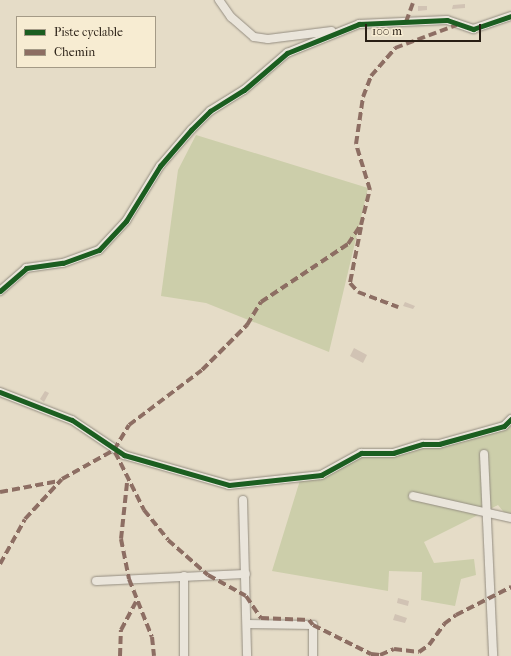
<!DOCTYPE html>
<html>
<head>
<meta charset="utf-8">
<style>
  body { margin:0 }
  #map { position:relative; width:511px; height:656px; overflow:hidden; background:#e5dcc7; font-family:"IM FELL French Canon",serif }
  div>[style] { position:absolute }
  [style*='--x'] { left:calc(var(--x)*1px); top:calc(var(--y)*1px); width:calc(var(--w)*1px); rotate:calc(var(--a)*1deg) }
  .green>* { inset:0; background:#ccceaa }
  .building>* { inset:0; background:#d1c3b4 }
  .roads { filter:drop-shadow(0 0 1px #948d81) drop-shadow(0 0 1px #948d81) }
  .minor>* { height:8px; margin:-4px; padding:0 4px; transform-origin:4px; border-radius:4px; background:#eae5db }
  .quiet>* { height:4px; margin-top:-2px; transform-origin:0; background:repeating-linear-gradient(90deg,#8d6e63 0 8px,transparent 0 12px) }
  .cycleway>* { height:5px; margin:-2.5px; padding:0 2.5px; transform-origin:2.5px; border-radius:2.5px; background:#1b5e20 }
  span { translate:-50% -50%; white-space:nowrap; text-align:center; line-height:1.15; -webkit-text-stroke:3px #f7ecd2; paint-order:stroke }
  .legend { position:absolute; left:16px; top:16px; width:140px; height:52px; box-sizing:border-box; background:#f7ecd2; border:1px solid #a49a86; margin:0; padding:5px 7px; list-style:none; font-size:12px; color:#281e14 }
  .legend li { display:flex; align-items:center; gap:8px; height:20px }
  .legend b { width:20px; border:1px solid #a49a86 }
  .scale { position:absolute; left:365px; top:24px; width:116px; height:18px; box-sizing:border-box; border:2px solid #281e14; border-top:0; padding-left:5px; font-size:12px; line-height:14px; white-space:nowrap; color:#281e14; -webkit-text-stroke:3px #f7ecd2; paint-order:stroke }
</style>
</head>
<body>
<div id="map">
  <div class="green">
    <div style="clip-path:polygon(196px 135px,368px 188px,329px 352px,206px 303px,161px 296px,178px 170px)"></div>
    <div style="clip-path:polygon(511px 419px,511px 521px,498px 505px,424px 542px,434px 563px,474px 559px,476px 575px,461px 579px,455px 606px,421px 600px,422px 572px,389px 571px,388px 591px,272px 571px,301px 477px,321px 475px,361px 453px,393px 453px,483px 431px)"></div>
  </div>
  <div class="building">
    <div style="clip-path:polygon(465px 4px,465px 8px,452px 9px,453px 5px)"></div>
    <div style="clip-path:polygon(418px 6px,427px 6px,427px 10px,418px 11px)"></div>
    <div style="clip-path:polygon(405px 302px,415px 306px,413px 309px,403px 306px)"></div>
    <div style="clip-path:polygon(354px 348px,367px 355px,363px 363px,350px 356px)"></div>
    <div style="clip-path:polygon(45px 391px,49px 393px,44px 402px,40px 399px)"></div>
    <div style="clip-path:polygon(398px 598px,409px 601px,408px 606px,397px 603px)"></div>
    <div style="clip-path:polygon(395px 614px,407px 618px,405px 623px,393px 620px)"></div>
  </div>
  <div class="roads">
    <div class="minor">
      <div style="--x:219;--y:0;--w:21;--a:55"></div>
      <div style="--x:231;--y:17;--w:30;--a:41"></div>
      <div style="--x:254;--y:37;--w:14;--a:8"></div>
      <div style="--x:268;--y:39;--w:64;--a:-7.2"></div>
      <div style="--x:0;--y:291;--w:35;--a:-41"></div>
      <div style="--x:26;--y:268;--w:37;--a:-8"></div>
      <div style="--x:63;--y:263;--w:38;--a:-20"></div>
      <div style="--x:99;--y:250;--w:40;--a:-47"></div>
      <div style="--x:126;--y:221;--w:65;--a:-58.3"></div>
      <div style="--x:160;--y:166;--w:48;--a:-49.3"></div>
      <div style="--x:191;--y:130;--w:27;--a:-45"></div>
      <div style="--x:210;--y:111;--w:40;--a:-32"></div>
      <div style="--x:244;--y:90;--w:57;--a:-40.7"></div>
      <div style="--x:287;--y:53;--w:78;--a:-21.9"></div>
      <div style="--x:359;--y:24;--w:88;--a:-2.6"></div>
      <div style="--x:447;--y:20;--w:28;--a:19"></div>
      <div style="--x:473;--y:29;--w:40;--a:-18.9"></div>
      <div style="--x:0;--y:392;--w:77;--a:21.3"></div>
      <div style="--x:72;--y:420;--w:63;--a:33.9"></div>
      <div style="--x:124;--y:455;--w:109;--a:15.9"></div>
      <div style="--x:229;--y:485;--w:93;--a:-6.2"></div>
      <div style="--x:321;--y:475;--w:46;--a:-28.8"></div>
      <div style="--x:361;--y:453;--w:32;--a:0"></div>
      <div style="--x:393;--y:453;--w:31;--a:-17"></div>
      <div style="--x:423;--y:444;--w:16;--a:0"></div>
      <div style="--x:439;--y:444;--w:67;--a:-15.5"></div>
      <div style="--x:504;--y:426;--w:10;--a:-45"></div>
      <div style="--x:484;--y:454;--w:202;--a:87.4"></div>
      <div style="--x:413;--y:496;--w:100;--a:12.7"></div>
      <div style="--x:243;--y:500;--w:156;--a:88.5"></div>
      <div style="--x:184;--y:576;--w:80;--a:90"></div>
      <div style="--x:96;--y:581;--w:150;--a:-2.7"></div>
      <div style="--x:247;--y:624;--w:66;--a:0.9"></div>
      <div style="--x:313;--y:625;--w:31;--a:90"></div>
    </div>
  </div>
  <div class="quiet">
    <div style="--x:406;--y:22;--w:23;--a:-70"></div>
    <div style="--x:361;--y:227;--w:57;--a:101.1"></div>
    <div style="--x:350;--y:283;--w:12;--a:48"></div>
    <div style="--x:358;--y:292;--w:43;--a:20.6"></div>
    <div style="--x:115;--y:452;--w:65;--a:63.4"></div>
    <div style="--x:144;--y:510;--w:38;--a:51"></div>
    <div style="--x:168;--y:540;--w:53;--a:41.2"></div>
    <div style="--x:208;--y:575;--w:43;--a:28.9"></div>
    <div style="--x:246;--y:596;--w:27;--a:56"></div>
    <div style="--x:261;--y:618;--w:48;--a:2.4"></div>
    <div style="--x:309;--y:620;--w:6;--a:51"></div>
    <div style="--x:313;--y:625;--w:65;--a:26.6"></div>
    <div style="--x:371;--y:654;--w:9;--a:6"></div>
    <div style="--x:380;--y:655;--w:15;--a:-23"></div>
    <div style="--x:394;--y:649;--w:25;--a:7"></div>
    <div style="--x:419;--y:652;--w:12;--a:-35"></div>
    <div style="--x:429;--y:645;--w:26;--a:-54"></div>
    <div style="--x:444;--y:624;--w:15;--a:-37"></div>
    <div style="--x:456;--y:615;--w:62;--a:-27"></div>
    <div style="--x:127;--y:483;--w:56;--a:96.1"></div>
    <div style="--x:121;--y:539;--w:41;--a:78.7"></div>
    <div style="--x:129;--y:579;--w:62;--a:68.4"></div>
    <div style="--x:152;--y:637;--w:19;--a:84"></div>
    <div style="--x:0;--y:492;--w:60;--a:-10.6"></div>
    <div style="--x:0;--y:564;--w:51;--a:-60.9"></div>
    <div style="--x:25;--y:519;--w:54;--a:-47.2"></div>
    <div style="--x:62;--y:479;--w:60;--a:-29.1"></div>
    <div style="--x:114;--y:450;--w:29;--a:-59"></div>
    <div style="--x:129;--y:425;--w:91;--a:-37"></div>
    <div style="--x:202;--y:370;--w:64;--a:-45"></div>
    <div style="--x:247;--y:325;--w:27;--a:-59"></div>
    <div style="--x:261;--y:302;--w:105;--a:-33.7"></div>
    <div style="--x:348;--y:244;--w:23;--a:-56"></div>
    <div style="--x:361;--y:225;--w:36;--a:-76"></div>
    <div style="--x:370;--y:190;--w:48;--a:-106.9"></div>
    <div style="--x:356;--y:144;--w:48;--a:-81.5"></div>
    <div style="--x:363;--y:97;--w:22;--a:-69"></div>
    <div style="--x:371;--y:76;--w:37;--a:-49"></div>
    <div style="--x:395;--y:48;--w:66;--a:-20.4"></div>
    <div style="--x:120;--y:656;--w:26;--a:-88"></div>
    <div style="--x:121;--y:630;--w:32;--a:-62"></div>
  </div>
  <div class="cycleway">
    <div style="--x:0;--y:291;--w:35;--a:-41"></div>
    <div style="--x:26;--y:268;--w:37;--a:-8"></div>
    <div style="--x:63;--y:263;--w:38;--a:-20"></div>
    <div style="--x:99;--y:250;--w:40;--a:-47"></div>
    <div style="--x:126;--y:221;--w:65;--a:-58.3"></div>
    <div style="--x:160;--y:166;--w:48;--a:-49.3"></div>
    <div style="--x:191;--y:130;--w:27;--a:-45"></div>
    <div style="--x:210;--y:111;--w:40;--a:-32"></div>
    <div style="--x:244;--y:90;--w:57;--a:-40.7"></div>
    <div style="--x:287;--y:53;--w:78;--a:-21.9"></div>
    <div style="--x:359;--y:24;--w:88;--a:-2.6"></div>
    <div style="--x:447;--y:20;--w:28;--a:19"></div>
    <div style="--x:473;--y:29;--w:40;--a:-18.9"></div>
    <div style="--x:0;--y:392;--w:77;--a:21.3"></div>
    <div style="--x:72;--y:420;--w:63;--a:33.9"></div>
    <div style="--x:124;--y:455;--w:109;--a:15.9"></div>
    <div style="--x:229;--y:485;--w:93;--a:-6.2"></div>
    <div style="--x:321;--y:475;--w:46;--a:-28.8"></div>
    <div style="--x:361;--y:453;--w:32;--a:0"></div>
    <div style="--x:393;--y:453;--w:31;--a:-17"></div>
    <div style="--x:423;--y:444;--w:16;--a:0"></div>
    <div style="--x:439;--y:444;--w:67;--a:-15.5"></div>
    <div style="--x:504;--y:426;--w:10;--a:-45"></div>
  </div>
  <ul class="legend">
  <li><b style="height:5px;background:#1b5e20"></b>Piste cyclable</li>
  <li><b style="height:5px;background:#8d6e63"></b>Chemin</li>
  </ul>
  <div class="scale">100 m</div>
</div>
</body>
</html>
